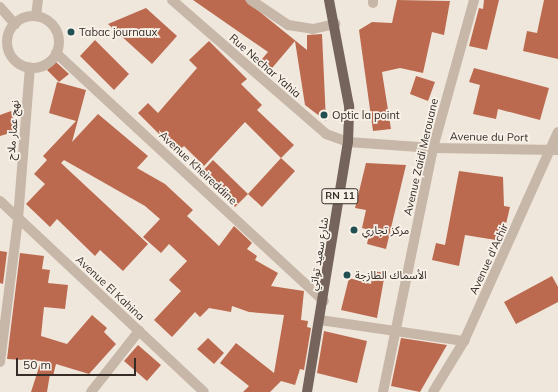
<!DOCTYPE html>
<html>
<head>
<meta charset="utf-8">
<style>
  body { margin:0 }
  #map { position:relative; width:558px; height:392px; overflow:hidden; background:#f0e7dc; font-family:Mulish,"Noto Sans Arabic",sans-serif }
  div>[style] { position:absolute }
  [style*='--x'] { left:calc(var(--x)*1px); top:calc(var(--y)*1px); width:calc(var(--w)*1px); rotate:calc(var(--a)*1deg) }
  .building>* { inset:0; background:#bb6a4f }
  .minor>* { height:10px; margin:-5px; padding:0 5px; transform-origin:5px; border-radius:5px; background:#c7b7a9 }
  .minor>.ring { margin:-5px; padding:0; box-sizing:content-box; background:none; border:10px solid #c7b7a9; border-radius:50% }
  .major>* { height:10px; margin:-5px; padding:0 5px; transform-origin:5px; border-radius:5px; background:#75645b }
  .dots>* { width:11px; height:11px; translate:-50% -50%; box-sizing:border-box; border:2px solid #f8f1e8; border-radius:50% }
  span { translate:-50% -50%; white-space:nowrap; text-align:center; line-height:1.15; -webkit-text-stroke:3.5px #f8f1e8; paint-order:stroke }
  .shield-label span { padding:1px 3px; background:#f8f1e8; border:1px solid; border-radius:3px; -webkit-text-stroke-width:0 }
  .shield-label { font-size:10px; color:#352c28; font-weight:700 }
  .poi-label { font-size:11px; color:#352c28 }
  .left { translate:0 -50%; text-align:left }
  .street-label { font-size:11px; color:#352c28 }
  .scale { position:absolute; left:16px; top:358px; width:120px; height:18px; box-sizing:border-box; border:2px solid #352c28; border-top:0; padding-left:5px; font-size:12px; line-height:14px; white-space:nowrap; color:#352c28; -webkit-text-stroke:3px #f8f1e8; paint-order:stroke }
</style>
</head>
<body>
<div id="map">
  <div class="building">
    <div style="clip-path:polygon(193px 0,245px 0,307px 50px,307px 35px,322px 34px,326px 121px,305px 105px,295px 41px,267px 74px,257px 65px,268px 52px)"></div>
    <div style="clip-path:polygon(397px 0,450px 1px,444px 35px,432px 32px,423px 73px,400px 68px,382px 72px,391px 129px,373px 131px,359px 30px,372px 22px,392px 23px)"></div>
    <div style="clip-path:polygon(484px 0,499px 0,487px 50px,469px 46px,479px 8px,483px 9px)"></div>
    <div style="clip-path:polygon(544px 0,558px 0,558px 59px,523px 51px,527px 31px,537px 33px)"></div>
    <div style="clip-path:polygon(146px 8px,177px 36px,152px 64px,108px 24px)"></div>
    <div style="clip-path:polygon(95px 40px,129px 74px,114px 90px,80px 56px)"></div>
    <div style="clip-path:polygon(209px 41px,247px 79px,241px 84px,262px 105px,257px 110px,294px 145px,281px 158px,245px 122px,204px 166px,184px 146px,177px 152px,138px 113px,148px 103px,158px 113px,197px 68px,189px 60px)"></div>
    <div style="clip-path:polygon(56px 62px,69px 74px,59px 82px,47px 70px)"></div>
    <div style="clip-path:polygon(474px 68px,549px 88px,540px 120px,498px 109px,496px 119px,473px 114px,480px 85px,469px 82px)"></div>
    <div style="clip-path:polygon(416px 76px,435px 82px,428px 101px,410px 94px)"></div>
    <div style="clip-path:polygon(57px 82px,86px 90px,72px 142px,98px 114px,148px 156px,137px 168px,165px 184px,193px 210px,187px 216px,219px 246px,234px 226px,252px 243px,247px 249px,257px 256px,255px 260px,278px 273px,271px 286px,304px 291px,301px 320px,308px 321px,307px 327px,311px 328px,304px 370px,300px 369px,295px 385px,281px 381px,270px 392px,243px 392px,249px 386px,220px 363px,236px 343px,274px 373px,284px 315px,249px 312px,232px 306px,231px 312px,209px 308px,200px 317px,195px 312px,172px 337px,154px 320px,181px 291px,169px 280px,187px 261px,169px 244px,161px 253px,143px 237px,160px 219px,145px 206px,64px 160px,61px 163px,148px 244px,123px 271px,100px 250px,95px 256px,57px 219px,50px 227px,26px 204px,45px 184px,34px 174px,47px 160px,43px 156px,76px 121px,49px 113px)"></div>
    <div style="clip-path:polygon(11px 111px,17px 131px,0 136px,0 115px)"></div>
    <div style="clip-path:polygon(281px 158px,295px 171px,262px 207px,248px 194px)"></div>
    <div style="clip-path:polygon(213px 160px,248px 194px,235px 207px,200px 174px)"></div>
    <div style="clip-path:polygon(366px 163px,406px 165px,386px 249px,367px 244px,370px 230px,362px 228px,366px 210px,355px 208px)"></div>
    <div style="clip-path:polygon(459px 171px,503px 177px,504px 206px,510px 207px,502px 241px,465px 235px,459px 266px,432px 260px,436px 243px,445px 245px)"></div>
    <div style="clip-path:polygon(0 251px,7px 252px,3px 284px,0 283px)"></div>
    <div style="clip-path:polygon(20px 253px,44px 256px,42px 269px,50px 270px,48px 283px,68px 285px,65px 309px,44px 307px,41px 336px,67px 344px,92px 315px,107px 328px,104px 332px,116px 344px,89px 374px,56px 364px,53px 376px,50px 374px,47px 392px,31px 392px,41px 361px,7px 359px)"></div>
    <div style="clip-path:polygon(373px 271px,385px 273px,377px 318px,341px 310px,349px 278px,371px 284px)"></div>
    <div style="clip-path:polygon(552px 276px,558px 287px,558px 302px,516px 324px,504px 302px)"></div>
    <div style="clip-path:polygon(324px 331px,367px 341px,357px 383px,317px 373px)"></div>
    <div style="clip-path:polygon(208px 338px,224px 353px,214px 364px,197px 349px)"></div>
    <div style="clip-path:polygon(401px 338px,447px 345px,420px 392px,391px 386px)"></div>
    <div style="clip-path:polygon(138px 345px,161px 365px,147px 381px,124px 361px)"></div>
  </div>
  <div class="minor">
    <div style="--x:172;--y:0;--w:204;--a:41"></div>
    <div style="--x:326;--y:134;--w:23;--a:20"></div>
    <div style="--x:348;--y:142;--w:85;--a:4"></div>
    <div style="--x:433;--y:148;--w:125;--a:0.9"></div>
    <div style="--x:251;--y:0;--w:45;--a:34"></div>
    <div style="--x:288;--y:25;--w:25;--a:9"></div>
    <div style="--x:313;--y:29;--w:23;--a:-13"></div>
    <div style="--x:373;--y:3;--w:3;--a:-90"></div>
    <div style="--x:0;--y:7;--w:23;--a:49"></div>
    <div style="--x:36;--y:16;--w:16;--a:-83"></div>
    <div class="ring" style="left:7px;top:16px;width:42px;height:42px"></div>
    <div style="--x:56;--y:53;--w:365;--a:42.8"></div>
    <div style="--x:0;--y:201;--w:279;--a:43.1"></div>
    <div style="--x:320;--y:320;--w:146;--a:8.3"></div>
    <div style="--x:0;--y:362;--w:144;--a:-82.8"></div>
    <div style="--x:18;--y:219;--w:152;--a:-85.5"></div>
    <div style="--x:91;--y:392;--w:78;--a:-51.8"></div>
    <div style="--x:383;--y:392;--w:249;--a:-78.4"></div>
    <div style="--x:433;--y:148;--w:154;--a:-74.5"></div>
    <div style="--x:433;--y:392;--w:60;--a:-58.7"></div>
    <div style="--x:464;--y:341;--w:229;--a:-65.8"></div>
  </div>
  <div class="major">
    <div style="--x:307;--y:392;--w:253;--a:-80.7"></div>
    <div style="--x:348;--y:142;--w:36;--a:-88"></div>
    <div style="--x:349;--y:106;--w:108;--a:-100.7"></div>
  </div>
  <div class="dots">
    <div style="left:71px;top:32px;background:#224f52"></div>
    <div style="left:324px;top:115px;background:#224f52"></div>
    <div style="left:354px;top:230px;background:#224f52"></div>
    <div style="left:347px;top:275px;background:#224f52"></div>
  </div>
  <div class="shield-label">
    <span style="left:340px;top:196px">RN 11</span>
  </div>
  <div class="poi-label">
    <span class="left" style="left:79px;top:32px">Tabac journaux</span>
    <span class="left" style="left:332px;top:115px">Optic la point</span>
    <span class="left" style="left:362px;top:230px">مركز تجاري</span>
    <span class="left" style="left:355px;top:275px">الأسماك الطازجة</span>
  </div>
  <div class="street-label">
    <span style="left:265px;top:66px;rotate:41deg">Rue Nechar Yahia</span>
    <span style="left:13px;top:130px;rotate:-86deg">نهج عمار ملاح</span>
    <span style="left:489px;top:137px;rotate:1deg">Avenue du Port</span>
    <span style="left:421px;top:157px;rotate:-77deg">Avenue Zaidi Merouane</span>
    <span style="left:198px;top:168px;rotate:43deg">Avenue Kheireddine</span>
    <span style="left:319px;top:254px;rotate:-81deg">شارع سعيد تواتي</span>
    <span style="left:489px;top:259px;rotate:-65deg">Avenue d'Achir</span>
    <span style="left:110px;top:288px;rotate:43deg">Avenue El Kahina</span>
  </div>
  <div class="scale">50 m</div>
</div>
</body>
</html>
